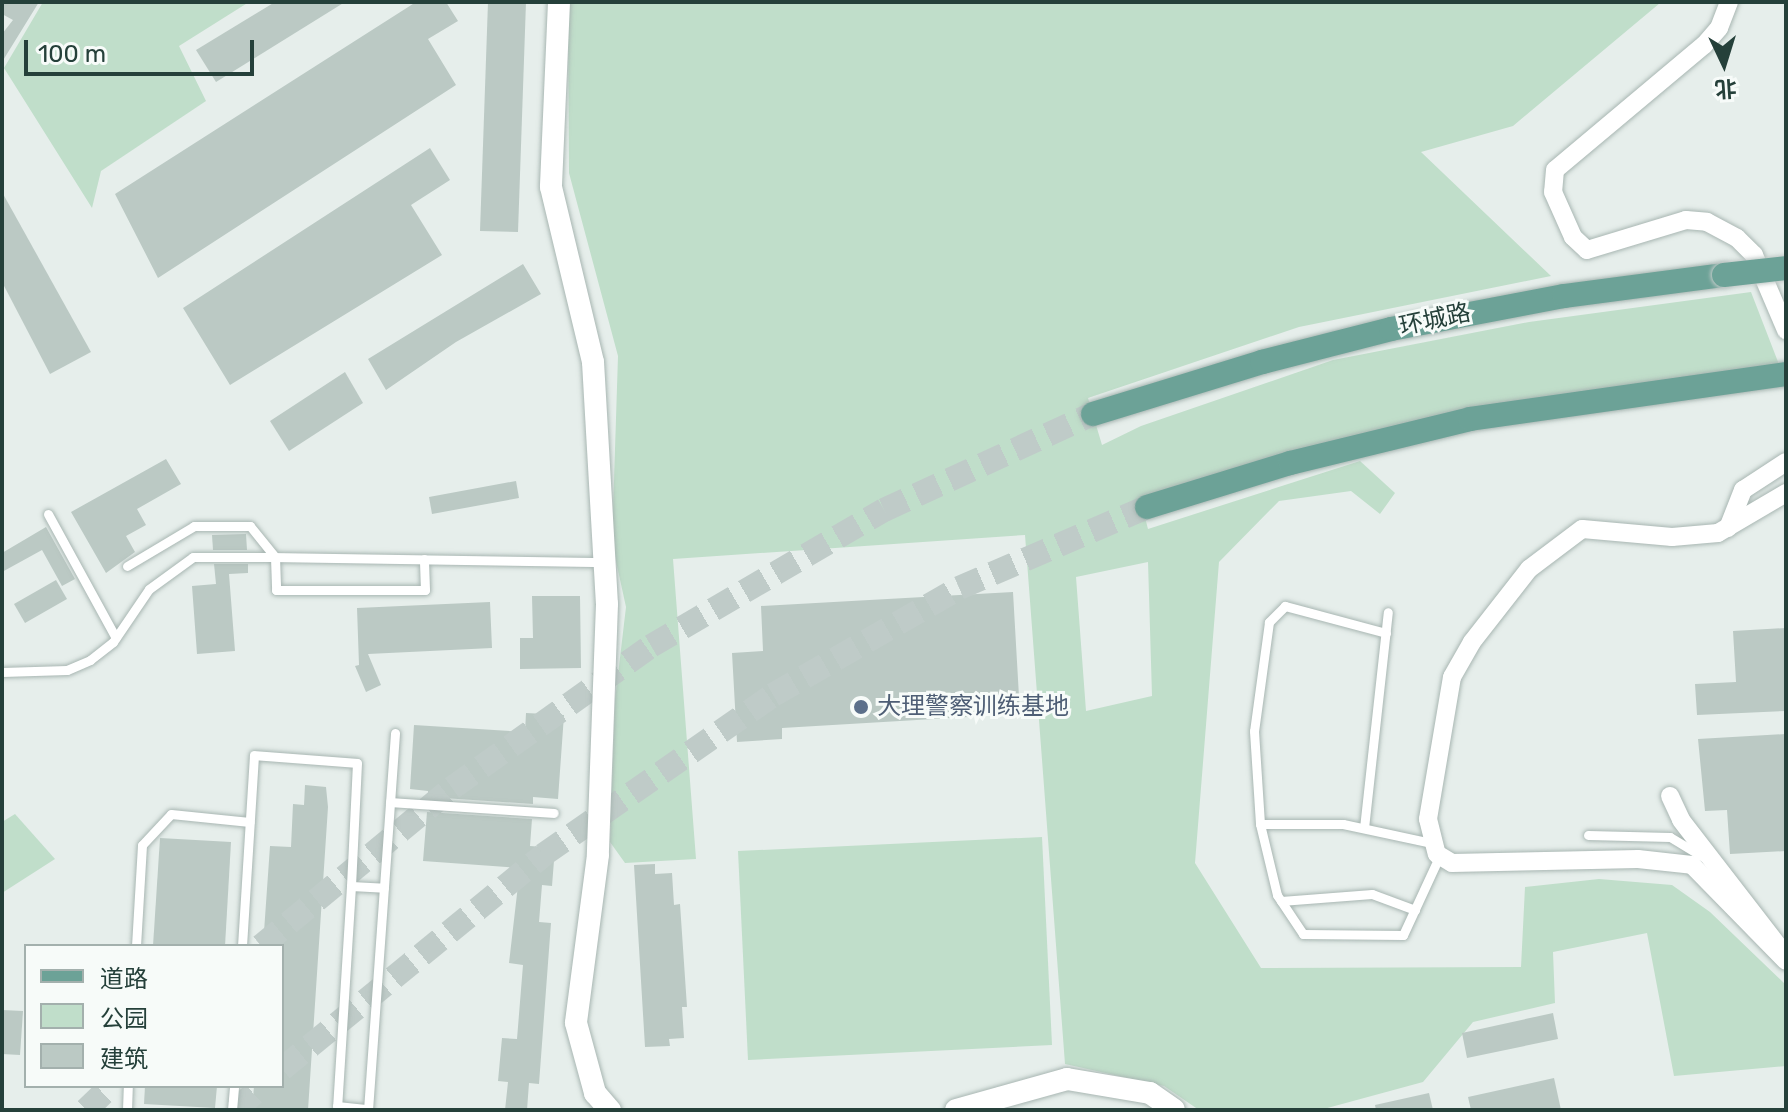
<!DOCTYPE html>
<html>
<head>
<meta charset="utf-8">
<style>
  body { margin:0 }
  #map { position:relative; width:1788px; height:1112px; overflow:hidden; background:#e6eeeb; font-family:Rubik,"Noto Sans SC",sans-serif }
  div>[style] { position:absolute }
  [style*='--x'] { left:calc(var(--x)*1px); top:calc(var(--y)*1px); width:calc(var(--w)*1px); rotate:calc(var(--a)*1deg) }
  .green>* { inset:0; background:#c0deca }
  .building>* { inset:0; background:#bbc9c4 }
  .primary-tunnel>* { height:24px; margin-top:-12px; transform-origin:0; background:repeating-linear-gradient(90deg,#bfcbc8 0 24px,transparent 0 36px) }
  .roads { filter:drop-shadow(0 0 2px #a8b6b2) drop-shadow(0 0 2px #a8b6b2) }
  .service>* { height:9px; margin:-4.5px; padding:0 4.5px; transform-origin:4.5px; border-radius:4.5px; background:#fff }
  .minor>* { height:18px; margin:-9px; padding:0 9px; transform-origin:9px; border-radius:9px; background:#fff }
  .tertiary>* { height:22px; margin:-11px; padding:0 11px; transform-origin:11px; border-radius:11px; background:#fff }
  .primary>* { height:24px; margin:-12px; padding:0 12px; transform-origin:12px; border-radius:12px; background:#6ca297 }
  .bridges { filter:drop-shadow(0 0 2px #c2cac8) drop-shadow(0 0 2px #c2cac8) }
  .primary-bridge>* { height:24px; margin:-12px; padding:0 12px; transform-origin:12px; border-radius:12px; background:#6ca297 }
  .dots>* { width:22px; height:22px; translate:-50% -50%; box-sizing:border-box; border:4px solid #f7fbf9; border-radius:50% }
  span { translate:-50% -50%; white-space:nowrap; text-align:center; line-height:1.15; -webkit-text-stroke:6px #f7fbf9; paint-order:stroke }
  .street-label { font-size:24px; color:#25403a }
  .service-label { font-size:24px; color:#4e5e75 }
  .left { translate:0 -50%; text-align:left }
  .frame { position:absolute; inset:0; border:4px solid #25403a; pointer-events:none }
  .legend { position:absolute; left:24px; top:944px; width:260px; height:144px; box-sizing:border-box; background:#f7fbf9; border:2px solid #a3b0ad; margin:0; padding:10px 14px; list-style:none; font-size:24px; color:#25403a }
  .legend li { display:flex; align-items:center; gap:16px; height:40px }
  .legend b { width:40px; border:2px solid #a3b0ad }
  .north { position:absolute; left:1684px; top:24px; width:80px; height:80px; -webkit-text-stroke:6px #f7fbf9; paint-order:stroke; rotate:176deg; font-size:22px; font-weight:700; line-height:32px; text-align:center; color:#25403a }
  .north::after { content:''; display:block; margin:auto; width:28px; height:36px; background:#25403a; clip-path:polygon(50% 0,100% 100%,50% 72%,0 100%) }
  .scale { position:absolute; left:24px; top:40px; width:230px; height:36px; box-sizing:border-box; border:4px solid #25403a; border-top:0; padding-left:10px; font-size:24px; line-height:28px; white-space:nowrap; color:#25403a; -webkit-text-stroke:6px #f7fbf9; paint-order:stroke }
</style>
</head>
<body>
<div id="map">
  <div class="green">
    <div style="clip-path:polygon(43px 2px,249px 2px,179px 46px,206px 101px,101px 171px,92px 208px,4px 68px)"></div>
    <div style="clip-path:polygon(evenodd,568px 2px,1660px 3px,1513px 126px,1421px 152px,1551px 276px,1299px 327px,1088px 398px,1102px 445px,1141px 426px,1333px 360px,1529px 322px,1751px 292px,1780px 367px,1140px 498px,1148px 529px,1360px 461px,1395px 493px,1380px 514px,1351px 491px,1279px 501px,1219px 562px,1195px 863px,1261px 968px,1521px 967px,1525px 887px,1599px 879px,1672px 885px,1710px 912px,1785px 984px,1786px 1066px,1674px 1076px,1647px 933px,1553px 952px,1555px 1003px,1473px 1022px,1423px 1082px,1320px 1110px,1199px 1110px,1164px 1086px,1065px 1064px,1025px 535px,673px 559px,696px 859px,625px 863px,610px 842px,615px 700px,626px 607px,612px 543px,618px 356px,569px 173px,568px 2px,1148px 562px,1152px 696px,1086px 711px,1076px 577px,1148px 562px)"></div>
    <div style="clip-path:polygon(15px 814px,55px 859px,2px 893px,2px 822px)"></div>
    <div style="clip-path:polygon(1042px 837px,1052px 1045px,748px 1060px,738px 851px)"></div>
  </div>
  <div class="building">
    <div style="clip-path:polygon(2px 2px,39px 2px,2px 62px,2px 34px,13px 20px,2px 14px)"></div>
    <div style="clip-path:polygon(275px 2px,345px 2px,216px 82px,196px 50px)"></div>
    <div style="clip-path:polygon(416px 2px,446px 2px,458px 21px,428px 39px,456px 85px,158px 278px,115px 194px)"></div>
    <div style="clip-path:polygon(488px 2px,526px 2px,518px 232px,480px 231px)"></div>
    <div style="clip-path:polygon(430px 148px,450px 180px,411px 205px,442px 255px,230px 385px,183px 308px)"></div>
    <div style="clip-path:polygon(2px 192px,91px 352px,50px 374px,2px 282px)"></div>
    <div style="clip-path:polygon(523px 264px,541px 294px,456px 342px,386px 390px,368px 359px)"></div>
    <div style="clip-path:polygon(345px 372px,363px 403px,289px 451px,270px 421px)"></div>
    <div style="clip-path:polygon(166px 459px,181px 484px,137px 509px,146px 525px,126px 536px,135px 552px,106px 573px,71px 512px)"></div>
    <div style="clip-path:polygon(516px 481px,519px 498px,432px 514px,429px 497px)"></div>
    <div style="clip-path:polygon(46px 527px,75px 579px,62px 586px,42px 550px,2px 572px,2px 553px)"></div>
    <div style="clip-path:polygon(246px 534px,247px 550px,213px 550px,212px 535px)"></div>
    <div style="clip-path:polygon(214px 564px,248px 564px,248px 573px,229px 574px,235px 651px,197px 654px,192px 586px,216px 584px)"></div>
    <div style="clip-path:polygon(56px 580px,67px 599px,25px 623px,14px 604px)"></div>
    <div style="clip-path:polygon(1013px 592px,1020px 714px,782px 728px,782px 739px,737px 742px,732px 653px,763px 651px,761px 606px)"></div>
    <div style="clip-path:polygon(532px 596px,580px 596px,581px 668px,520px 669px,520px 638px,533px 638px)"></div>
    <div style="clip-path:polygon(490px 602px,492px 648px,368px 654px,381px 685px,366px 692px,355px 666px,359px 665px,357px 608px)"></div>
    <div style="clip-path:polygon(1786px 628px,1786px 711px,1697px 715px,1695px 684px,1736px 682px,1733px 631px)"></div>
    <div style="clip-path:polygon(526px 713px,564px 715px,558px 799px,533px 797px,533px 804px,428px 797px,428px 791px,410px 789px,414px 725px,525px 732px)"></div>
    <div style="clip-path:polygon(1786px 734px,1786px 851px,1730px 854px,1727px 810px,1705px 811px,1698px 739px)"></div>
    <div style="clip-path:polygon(305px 785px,326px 787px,328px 807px,308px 1110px,252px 1110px,254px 1086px,282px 1086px,282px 946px,263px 946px,270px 846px,291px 847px,293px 804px,304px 805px)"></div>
    <div style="clip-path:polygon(427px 812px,532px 819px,530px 846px,555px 848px,552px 886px,542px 885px,539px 922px,551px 923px,539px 1084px,529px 1083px,527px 1110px,505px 1110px,508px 1082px,498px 1081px,502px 1038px,517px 1039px,523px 965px,509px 963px,520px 868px,423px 861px)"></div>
    <div style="clip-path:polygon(160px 838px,231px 842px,225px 946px,153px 946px)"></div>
    <div style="clip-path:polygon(655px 864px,655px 874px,672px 873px,674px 905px,680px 904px,687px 1007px,682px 1007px,684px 1038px,669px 1039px,670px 1046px,645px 1047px,634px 865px)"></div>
    <div style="clip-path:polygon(2px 1010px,23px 1011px,20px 1055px,2px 1054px)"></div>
    <div style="clip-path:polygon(1553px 1013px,1558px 1039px,1467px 1058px,1462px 1033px)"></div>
    <div style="clip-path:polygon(1554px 1078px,1561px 1110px,1471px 1110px,1468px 1097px)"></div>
    <div style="clip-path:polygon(145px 1086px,217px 1086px,215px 1108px,144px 1104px)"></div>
    <div style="clip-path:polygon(1429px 1093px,1433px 1110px,1376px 1110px,1375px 1105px)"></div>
  </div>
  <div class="primary-tunnel">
    <div style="--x:261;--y:946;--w:248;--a:-39.6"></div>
    <div style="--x:452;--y:788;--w:244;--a:-35.5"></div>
    <div style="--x:651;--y:646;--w:270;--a:-30.3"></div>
    <div style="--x:884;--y:510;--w:230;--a:-24.7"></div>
    <div style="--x:282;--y:1069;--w:338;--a:-39.3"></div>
    <div style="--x:543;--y:855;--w:280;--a:-34.8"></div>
    <div style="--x:773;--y:695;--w:215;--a:-29.9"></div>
    <div style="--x:959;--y:588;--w:205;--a:-23.3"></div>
    <div style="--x:86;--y:1110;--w:35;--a:-44"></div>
    <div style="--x:236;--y:1110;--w:35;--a:-43"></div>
  </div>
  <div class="roads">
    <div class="service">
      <div style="--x:48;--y:514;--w:141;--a:61.3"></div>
      <div style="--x:127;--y:566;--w:78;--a:-30.8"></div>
      <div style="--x:194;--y:526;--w:56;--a:0"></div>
      <div style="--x:250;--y:526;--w:40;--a:51"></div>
      <div style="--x:275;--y:557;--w:329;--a:0.9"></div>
      <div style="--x:1386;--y:633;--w:105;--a:-165"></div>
      <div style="--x:1285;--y:606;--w:23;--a:135"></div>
      <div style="--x:1269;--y:622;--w:110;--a:97.8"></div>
      <div style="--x:1254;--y:731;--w:93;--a:86.3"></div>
      <div style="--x:1260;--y:824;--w:73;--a:76.5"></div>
      <div style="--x:1277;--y:895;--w:47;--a:56.3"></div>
      <div style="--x:1303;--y:934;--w:100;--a:0.6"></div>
      <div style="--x:1403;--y:935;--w:86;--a:-65.2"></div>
      <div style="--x:2;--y:672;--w:65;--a:-1.8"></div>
      <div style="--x:67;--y:670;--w:25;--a:-23"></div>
      <div style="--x:90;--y:660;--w:29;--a:-38"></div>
      <div style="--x:113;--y:642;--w:64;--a:-55.8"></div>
      <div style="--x:149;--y:589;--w:54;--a:-36"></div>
      <div style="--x:193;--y:557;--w:82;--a:0"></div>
      <div style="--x:275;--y:557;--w:33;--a:88"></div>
      <div style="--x:276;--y:590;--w:149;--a:0"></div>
      <div style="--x:425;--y:590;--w:31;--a:-92"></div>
      <div style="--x:390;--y:802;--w:164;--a:3.8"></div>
      <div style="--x:1260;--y:824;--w:83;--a:0"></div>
      <div style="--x:1343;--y:824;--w:91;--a:12.1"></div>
      <div style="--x:1364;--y:828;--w:217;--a:-83.7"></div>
      <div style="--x:1588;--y:835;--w:82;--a:1.4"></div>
      <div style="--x:1670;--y:837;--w:39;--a:31"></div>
      <div style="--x:351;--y:886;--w:220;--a:93.6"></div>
      <div style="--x:337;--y:1106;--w:31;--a:6"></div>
      <div style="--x:1281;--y:901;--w:91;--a:-4.4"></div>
      <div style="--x:1372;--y:894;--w:46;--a:20.4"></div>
      <div style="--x:136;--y:946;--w:101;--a:-86.6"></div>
      <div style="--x:142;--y:845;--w:42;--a:-46.9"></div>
      <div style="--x:171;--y:814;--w:79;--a:5.8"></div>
      <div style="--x:242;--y:946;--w:191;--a:-86.4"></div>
      <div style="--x:254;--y:755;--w:103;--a:4.4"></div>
      <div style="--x:357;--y:763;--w:123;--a:92.8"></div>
      <div style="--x:351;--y:886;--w:33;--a:3"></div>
      <div style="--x:127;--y:1110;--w:24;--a:-88"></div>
      <div style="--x:232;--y:1110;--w:24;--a:-85"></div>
      <div style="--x:368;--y:1110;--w:378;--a:-85.9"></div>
    </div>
    <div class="minor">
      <div style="--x:1729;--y:2;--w:28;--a:111"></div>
      <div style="--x:1719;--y:28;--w:23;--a:131"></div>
      <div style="--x:1704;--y:45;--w:194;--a:140"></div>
      <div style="--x:1555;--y:170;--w:22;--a:95"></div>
      <div style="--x:1553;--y:192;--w:49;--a:66"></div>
      <div style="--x:1573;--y:237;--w:19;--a:43"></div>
      <div style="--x:1587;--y:250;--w:103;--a:-16.9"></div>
      <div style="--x:1686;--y:220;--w:21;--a:5"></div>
      <div style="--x:1707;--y:222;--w:34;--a:28"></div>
      <div style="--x:1737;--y:238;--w:24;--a:45"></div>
      <div style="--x:1754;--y:255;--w:82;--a:66.9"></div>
      <div style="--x:1786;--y:493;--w:79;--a:149.5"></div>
      <div style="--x:1718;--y:533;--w:46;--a:175"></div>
      <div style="--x:1672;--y:537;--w:90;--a:-174.9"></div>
      <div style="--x:1582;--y:529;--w:66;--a:143"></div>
      <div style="--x:1529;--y:569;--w:93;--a:128"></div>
      <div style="--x:1472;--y:642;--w:40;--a:119.7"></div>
      <div style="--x:1452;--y:677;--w:144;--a:99.6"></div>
      <div style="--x:1428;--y:819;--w:36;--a:76"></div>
      <div style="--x:1437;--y:854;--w:17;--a:31"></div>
      <div style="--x:1452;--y:863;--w:186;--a:-1.2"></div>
      <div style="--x:1638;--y:859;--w:54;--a:6.3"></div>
      <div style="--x:1692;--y:865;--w:134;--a:45.6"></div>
      <div style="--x:1728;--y:528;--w:41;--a:-68.5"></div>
      <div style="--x:1743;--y:490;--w:51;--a:-33.1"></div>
      <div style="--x:1670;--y:796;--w:26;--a:65"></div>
      <div style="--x:1681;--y:820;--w:167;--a:52.3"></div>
    </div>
    <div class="tertiary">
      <div style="--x:559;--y:2;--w:185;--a:92.5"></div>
      <div style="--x:551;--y:187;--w:180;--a:76.5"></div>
      <div style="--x:593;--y:362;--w:242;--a:86.7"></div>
      <div style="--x:607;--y:604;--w:251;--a:92.1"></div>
      <div style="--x:598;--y:855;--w:169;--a:97.5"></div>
      <div style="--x:576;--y:1023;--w:73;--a:74.8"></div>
      <div style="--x:595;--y:1093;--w:23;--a:49"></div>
      <div style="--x:956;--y:1110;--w:115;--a:-15.6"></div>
      <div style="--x:1067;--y:1079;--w:84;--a:9.6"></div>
      <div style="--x:1150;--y:1093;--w:29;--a:35"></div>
    </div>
    <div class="primary">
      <div style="--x:1093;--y:414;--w:177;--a:-17.1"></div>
      <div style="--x:1262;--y:362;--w:133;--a:-14.3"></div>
      <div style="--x:1391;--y:329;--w:176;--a:-10.8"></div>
      <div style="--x:1564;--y:296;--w:161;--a:-7.5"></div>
      <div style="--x:1147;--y:507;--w:150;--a:-17.1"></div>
      <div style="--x:1290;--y:463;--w:185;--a:-13.7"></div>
      <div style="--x:1470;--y:419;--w:319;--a:-8.1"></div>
    </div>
  </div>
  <div class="bridges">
    <div class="primary-bridge">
      <div style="--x:1724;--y:275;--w:62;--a:-6.4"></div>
    </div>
  </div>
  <div class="dots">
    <div style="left:861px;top:707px;background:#5c6f8a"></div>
  </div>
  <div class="street-label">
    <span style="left:1435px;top:320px;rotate:-12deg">环城路</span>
  </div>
  <div class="service-label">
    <span class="left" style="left:877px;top:707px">大理警察训练基地</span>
  </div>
  <div class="frame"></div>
  <ul class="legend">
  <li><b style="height:10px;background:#6ca297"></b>道路</li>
  <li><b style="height:22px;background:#c0deca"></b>公园</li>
  <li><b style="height:22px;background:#bbc9c4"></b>建筑</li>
  </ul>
  <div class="north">北</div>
  <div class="scale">100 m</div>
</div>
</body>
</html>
